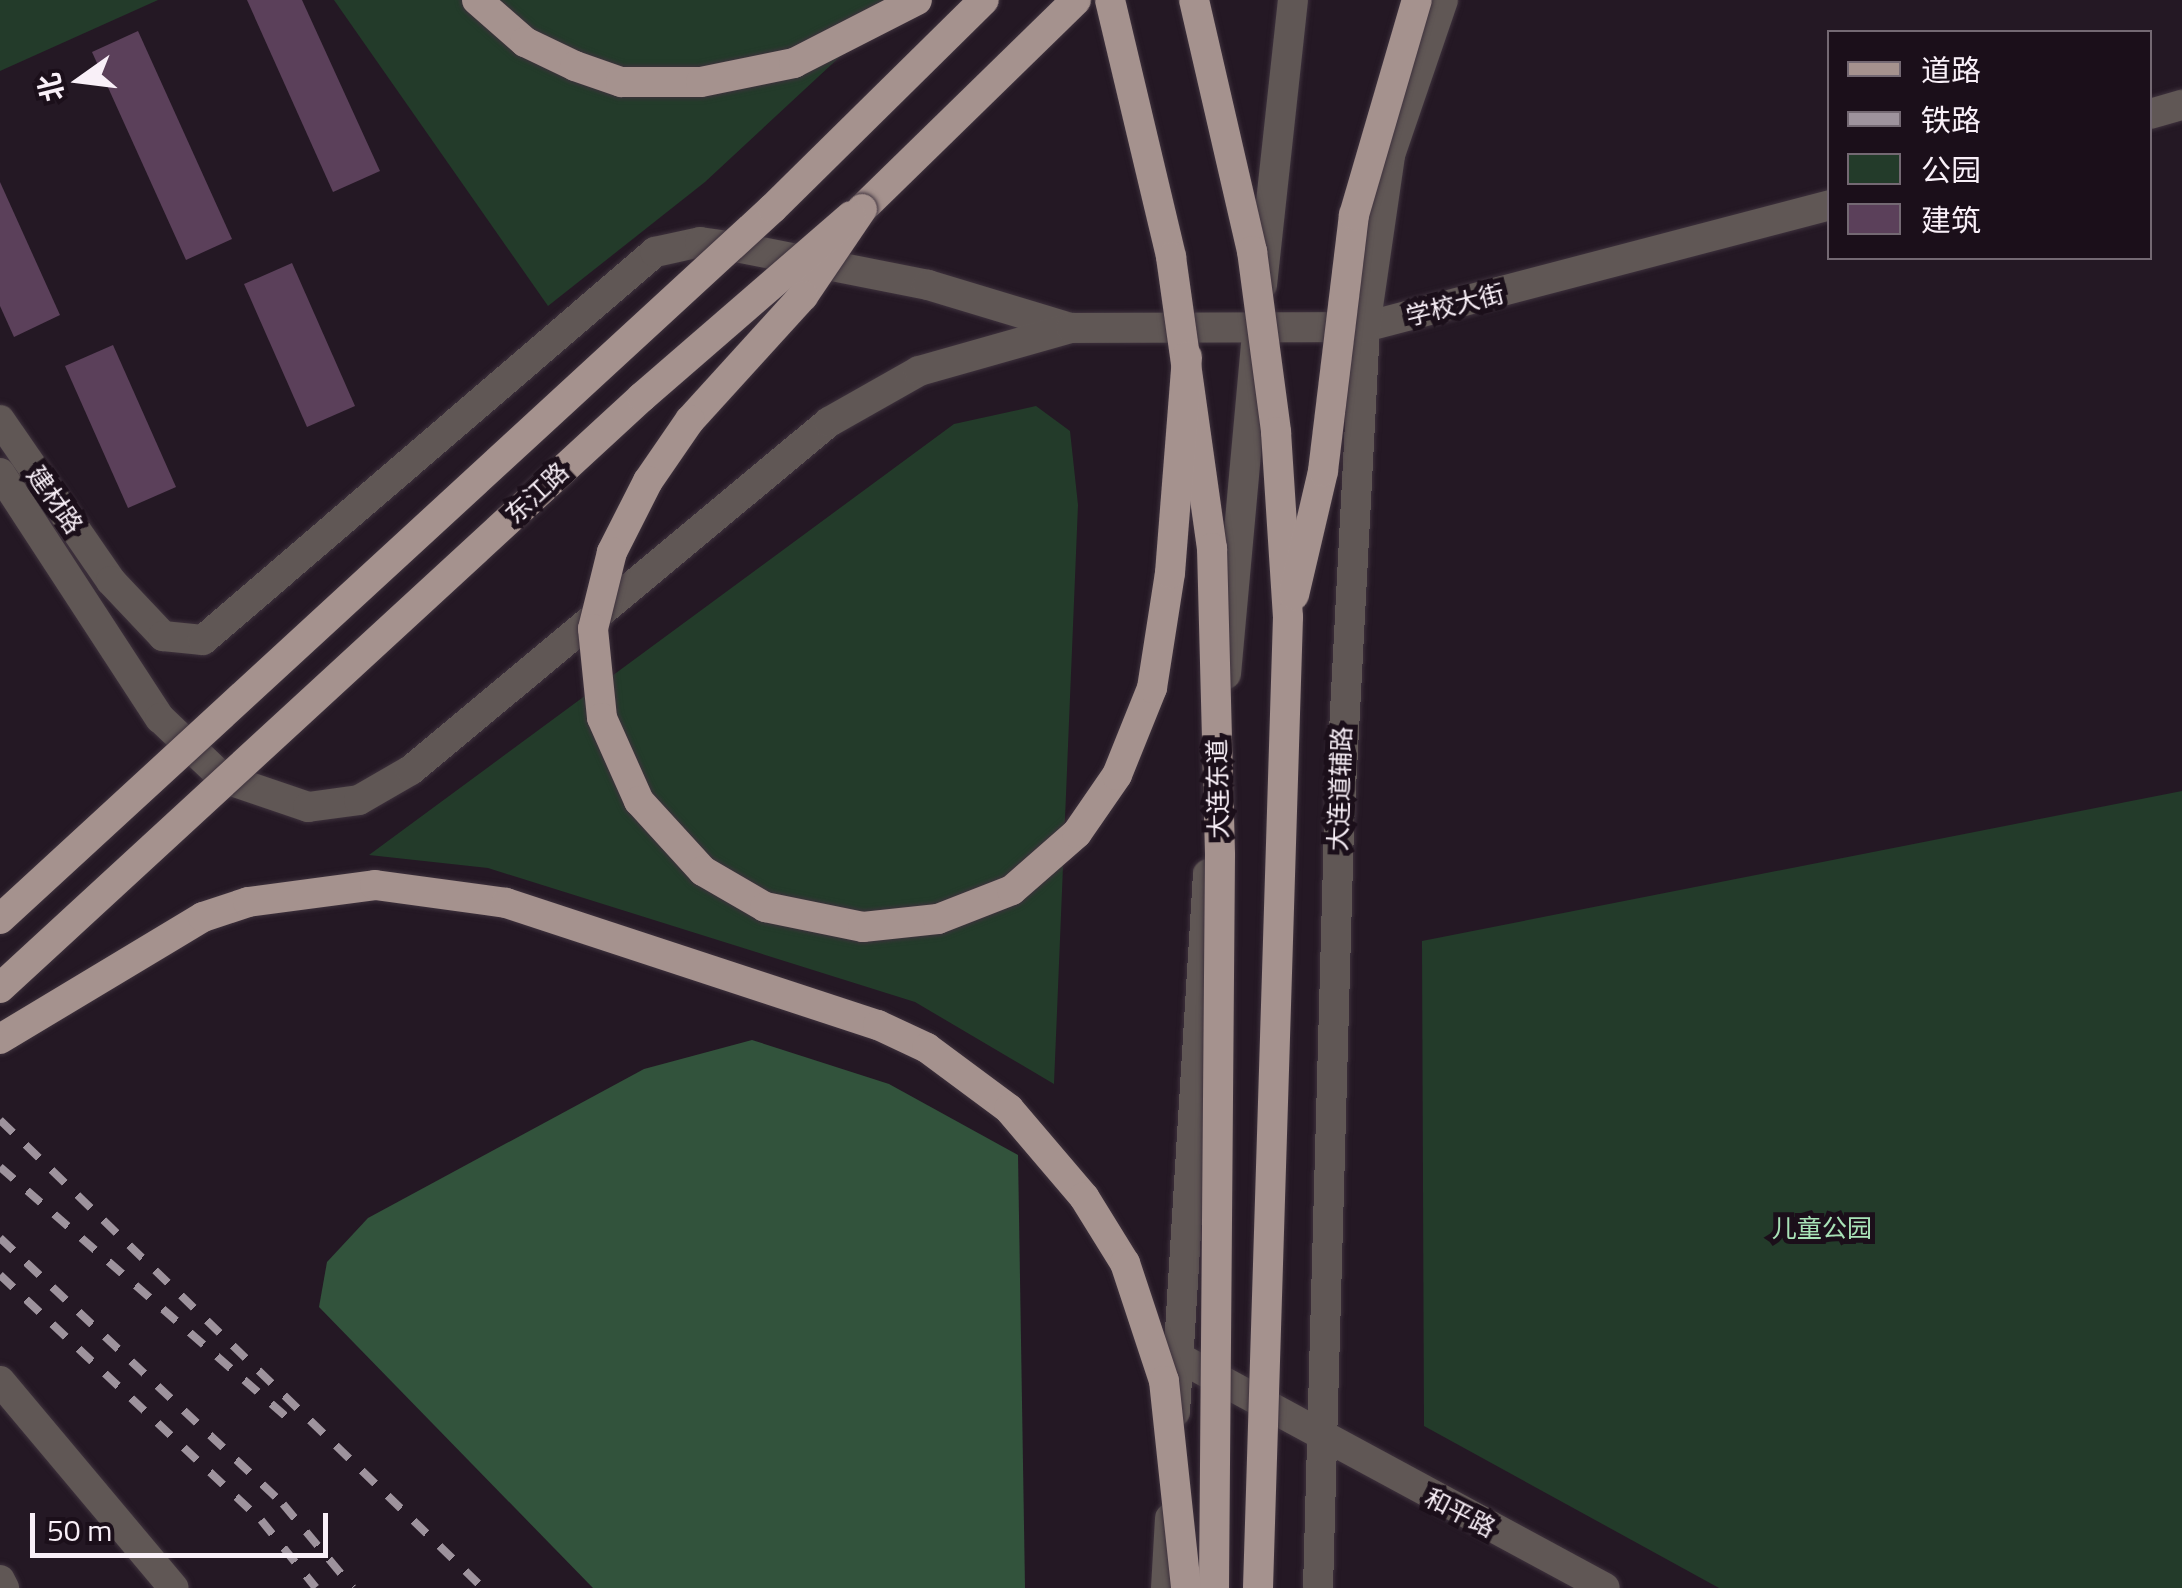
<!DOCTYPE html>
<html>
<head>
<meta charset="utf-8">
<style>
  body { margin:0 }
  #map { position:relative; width:2182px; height:1588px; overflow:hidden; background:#241824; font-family:"Titillium Web","Noto Sans SC",sans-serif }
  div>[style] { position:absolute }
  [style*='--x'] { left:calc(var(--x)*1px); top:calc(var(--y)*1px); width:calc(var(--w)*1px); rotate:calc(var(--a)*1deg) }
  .green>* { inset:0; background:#233b2a }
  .forest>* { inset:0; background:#32533c }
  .building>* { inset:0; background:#5b405a }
  .roads { filter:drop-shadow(0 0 2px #3e323d) drop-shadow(0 0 2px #3e323d) }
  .minor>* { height:30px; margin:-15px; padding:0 15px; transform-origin:15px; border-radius:15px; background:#605755 }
  .major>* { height:30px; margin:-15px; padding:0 15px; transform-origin:15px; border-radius:15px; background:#a5928e }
  .rail>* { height:8px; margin-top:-4px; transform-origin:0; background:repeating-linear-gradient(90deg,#9e939d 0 18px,transparent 0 36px) }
  .bridges { filter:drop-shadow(0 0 2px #3e323d) drop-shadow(0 0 2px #3e323d) }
  .major-bridge>* { height:30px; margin:-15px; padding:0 15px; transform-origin:15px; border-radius:15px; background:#a5928e }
  span { translate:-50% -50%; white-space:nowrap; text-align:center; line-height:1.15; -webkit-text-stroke:10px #1b0f1a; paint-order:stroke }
  .street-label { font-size:25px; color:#f9f0f8 }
  .park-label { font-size:25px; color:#a9e4b8 }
  .legend { position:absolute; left:1827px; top:30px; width:325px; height:230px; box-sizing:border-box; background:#1b0f1a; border:2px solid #746973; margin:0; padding:12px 18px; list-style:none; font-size:30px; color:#f9f0f8 }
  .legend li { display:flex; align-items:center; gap:20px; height:50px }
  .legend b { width:50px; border:2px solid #746973 }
  .north { position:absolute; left:30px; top:30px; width:100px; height:100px; -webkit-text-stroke:8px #1b0f1a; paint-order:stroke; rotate:256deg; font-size:28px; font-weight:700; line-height:40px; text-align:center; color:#f9f0f8 }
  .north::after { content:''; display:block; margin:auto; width:35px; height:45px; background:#f9f0f8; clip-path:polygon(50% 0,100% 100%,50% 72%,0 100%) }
  .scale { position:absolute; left:30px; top:1513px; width:298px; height:45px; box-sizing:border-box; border:5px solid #f9f0f8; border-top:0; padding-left:12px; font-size:30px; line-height:35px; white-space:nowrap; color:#f9f0f8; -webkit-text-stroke:8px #1b0f1a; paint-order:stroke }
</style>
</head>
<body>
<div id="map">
  <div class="green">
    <div style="clip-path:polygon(0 0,158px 0,0 71px)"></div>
    <div style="clip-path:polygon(334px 0,901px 0,705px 182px,548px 306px)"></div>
    <div style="clip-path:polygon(1036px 406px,1070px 431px,1078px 505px,1054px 1084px,915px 1002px,488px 868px,369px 855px,954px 424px)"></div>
    <div style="clip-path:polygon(2182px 791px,2182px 1588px,1719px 1588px,1424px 1426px,1422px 941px)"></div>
  </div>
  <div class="forest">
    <div style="clip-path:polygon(752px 1040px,889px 1084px,1018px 1155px,1025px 1588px,593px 1588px,319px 1307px,327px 1262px,368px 1218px,644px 1069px)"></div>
  </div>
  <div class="building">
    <div style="clip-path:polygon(247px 0,302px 0,380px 171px,333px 192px)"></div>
    <div style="clip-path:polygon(138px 31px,232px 239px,186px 260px,92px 52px)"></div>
    <div style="clip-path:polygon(0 182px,60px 315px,14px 337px,0 306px)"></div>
    <div style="clip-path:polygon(292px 263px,355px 406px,307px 427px,244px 284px)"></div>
    <div style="clip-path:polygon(113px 345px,176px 487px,128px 508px,65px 366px)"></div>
  </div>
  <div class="roads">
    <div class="minor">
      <div style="--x:2150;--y:114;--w:33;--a:-16"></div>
      <div style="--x:1262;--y:285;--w:287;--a:-83.8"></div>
      <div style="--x:0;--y:420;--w:196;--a:55.4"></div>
      <div style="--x:111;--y:581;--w:76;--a:46.6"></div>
      <div style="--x:163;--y:636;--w:40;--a:5.7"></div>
      <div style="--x:203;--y:640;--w:596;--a:-40.64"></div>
      <div style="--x:655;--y:252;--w:46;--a:-12.5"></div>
      <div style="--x:700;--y:242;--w:36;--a:8"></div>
      <div style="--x:736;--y:247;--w:196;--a:11.2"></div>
      <div style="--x:928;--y:285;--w:142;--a:16.8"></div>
      <div style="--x:0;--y:473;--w:293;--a:56.9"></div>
      <div style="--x:160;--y:718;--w:87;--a:43.6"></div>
      <div style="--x:223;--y:778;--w:90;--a:18.8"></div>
      <div style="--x:308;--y:807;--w:51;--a:-7.8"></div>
      <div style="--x:359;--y:800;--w:60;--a:-30"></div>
      <div style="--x:411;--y:770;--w:544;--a:-39.78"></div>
      <div style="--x:829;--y:422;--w:103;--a:-29.5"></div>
      <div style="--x:919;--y:371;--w:158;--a:-15.8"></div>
      <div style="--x:1071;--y:328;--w:294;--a:-0.2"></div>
      <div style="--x:1365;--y:327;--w:481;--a:-14.7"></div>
      <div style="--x:1226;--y:674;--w:344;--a:-84.8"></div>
      <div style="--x:1178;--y:1357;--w:485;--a:28.4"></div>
      <div style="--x:0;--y:1381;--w:270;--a:50"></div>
      <div style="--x:1175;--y:1412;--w:539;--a:-86.49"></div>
      <div style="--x:0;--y:1580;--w:9;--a:63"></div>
      <div style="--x:1166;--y:1588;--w:70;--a:-86.7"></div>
      <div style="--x:1318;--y:1588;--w:761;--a:-88.42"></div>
      <div style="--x:1339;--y:827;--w:501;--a:-87.02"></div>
      <div style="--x:1365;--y:327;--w:174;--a:-81.7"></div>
      <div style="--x:1390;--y:155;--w:164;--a:-71.1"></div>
    </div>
    <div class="major">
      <div style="--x:477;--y:0;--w:64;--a:41.2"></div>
      <div style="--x:525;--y:42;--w:55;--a:25.6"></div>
      <div style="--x:575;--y:66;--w:49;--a:19.2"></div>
      <div style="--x:621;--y:82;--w:80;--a:0"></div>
      <div style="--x:701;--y:82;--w:95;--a:-11.5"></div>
      <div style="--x:794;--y:63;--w:138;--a:-27.1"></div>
      <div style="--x:862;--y:209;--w:299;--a:-44.3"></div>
    </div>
  </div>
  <div class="rail">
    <div style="--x:0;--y:1120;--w:673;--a:44.1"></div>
    <div style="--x:0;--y:1167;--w:395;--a:41.1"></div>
    <div style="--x:0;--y:1238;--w:388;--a:43.2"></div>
    <div style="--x:283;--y:1504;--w:109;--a:50.2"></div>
    <div style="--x:0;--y:1275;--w:358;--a:43.2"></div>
    <div style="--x:261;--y:1520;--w:87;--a:51"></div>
  </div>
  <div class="bridges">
    <div class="major-bridge">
      <div style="--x:1110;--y:0;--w:264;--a:76.6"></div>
      <div style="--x:1171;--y:257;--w:294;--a:82"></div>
      <div style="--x:1212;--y:548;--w:307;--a:88.5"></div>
      <div style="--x:1220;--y:855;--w:733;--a:90.47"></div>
      <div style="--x:1194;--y:0;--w:258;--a:77"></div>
      <div style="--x:1252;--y:251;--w:183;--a:82.4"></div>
      <div style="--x:1276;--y:432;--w:185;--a:86.3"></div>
      <div style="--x:1288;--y:617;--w:971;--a:91.77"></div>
      <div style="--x:862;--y:209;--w:105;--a:124.1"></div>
      <div style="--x:803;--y:296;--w:168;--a:132.3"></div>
      <div style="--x:690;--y:420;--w:74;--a:124.5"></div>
      <div style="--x:648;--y:481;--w:80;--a:116.9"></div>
      <div style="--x:612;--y:552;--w:79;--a:103.9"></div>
      <div style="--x:593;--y:629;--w:89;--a:84.2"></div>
      <div style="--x:602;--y:718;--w:91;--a:66"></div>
      <div style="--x:639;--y:801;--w:95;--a:47.6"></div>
      <div style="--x:703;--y:871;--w:72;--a:30.1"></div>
      <div style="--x:765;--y:907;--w:100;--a:11.5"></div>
      <div style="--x:863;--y:927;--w:75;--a:-6.1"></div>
      <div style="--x:938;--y:919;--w:79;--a:-21.4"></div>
      <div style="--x:1012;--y:890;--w:86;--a:-41.2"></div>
      <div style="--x:1077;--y:833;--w:70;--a:-55.4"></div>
      <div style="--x:1117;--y:775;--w:94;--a:-68.1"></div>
      <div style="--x:1152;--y:688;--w:116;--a:-81.1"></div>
      <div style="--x:1170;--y:573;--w:217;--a:-85.5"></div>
      <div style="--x:1294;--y:595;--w:127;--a:-76.8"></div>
      <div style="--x:1323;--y:471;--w:258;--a:-83.1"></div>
      <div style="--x:1354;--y:215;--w:224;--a:-73.7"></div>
      <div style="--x:0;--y:919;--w:1050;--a:-42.61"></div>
      <div style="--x:773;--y:208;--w:296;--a:-44.6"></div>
      <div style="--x:0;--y:988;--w:873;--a:-42.63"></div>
      <div style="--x:642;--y:397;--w:276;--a:-40.9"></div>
      <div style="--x:0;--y:1039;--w:237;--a:-31"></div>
      <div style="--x:203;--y:917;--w:47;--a:-18.4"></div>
      <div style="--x:248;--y:902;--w:128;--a:-7.6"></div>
      <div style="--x:375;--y:885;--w:132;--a:7.8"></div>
      <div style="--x:506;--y:903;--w:391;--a:18.2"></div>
      <div style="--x:878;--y:1025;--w:54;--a:25.1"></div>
      <div style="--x:927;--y:1048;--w:102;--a:36.6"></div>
      <div style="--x:1009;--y:1109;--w:116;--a:49.6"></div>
      <div style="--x:1084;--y:1197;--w:78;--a:58.2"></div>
      <div style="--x:1125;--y:1263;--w:124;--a:71.7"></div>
      <div style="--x:1164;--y:1381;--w:208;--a:83.9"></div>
    </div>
  </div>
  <div class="street-label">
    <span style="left:1455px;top:305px;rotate:-14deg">学校大街</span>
    <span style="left:537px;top:493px;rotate:-43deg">东江路</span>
    <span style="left:55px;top:500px;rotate:55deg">建材路</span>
    <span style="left:1218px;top:789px;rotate:-91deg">大连东道</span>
    <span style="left:1340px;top:789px;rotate:-88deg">大连道辅路</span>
    <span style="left:1460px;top:1513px;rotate:27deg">和平路</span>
  </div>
  <div class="park-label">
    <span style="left:1822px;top:1228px">儿童公园</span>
  </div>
  <ul class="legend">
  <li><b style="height:12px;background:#a5928e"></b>道路</li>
  <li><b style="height:12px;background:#9e939d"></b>铁路</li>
  <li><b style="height:28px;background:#233b2a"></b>公园</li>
  <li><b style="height:28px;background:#5b405a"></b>建筑</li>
  </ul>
  <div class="north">北</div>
  <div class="scale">50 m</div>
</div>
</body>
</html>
